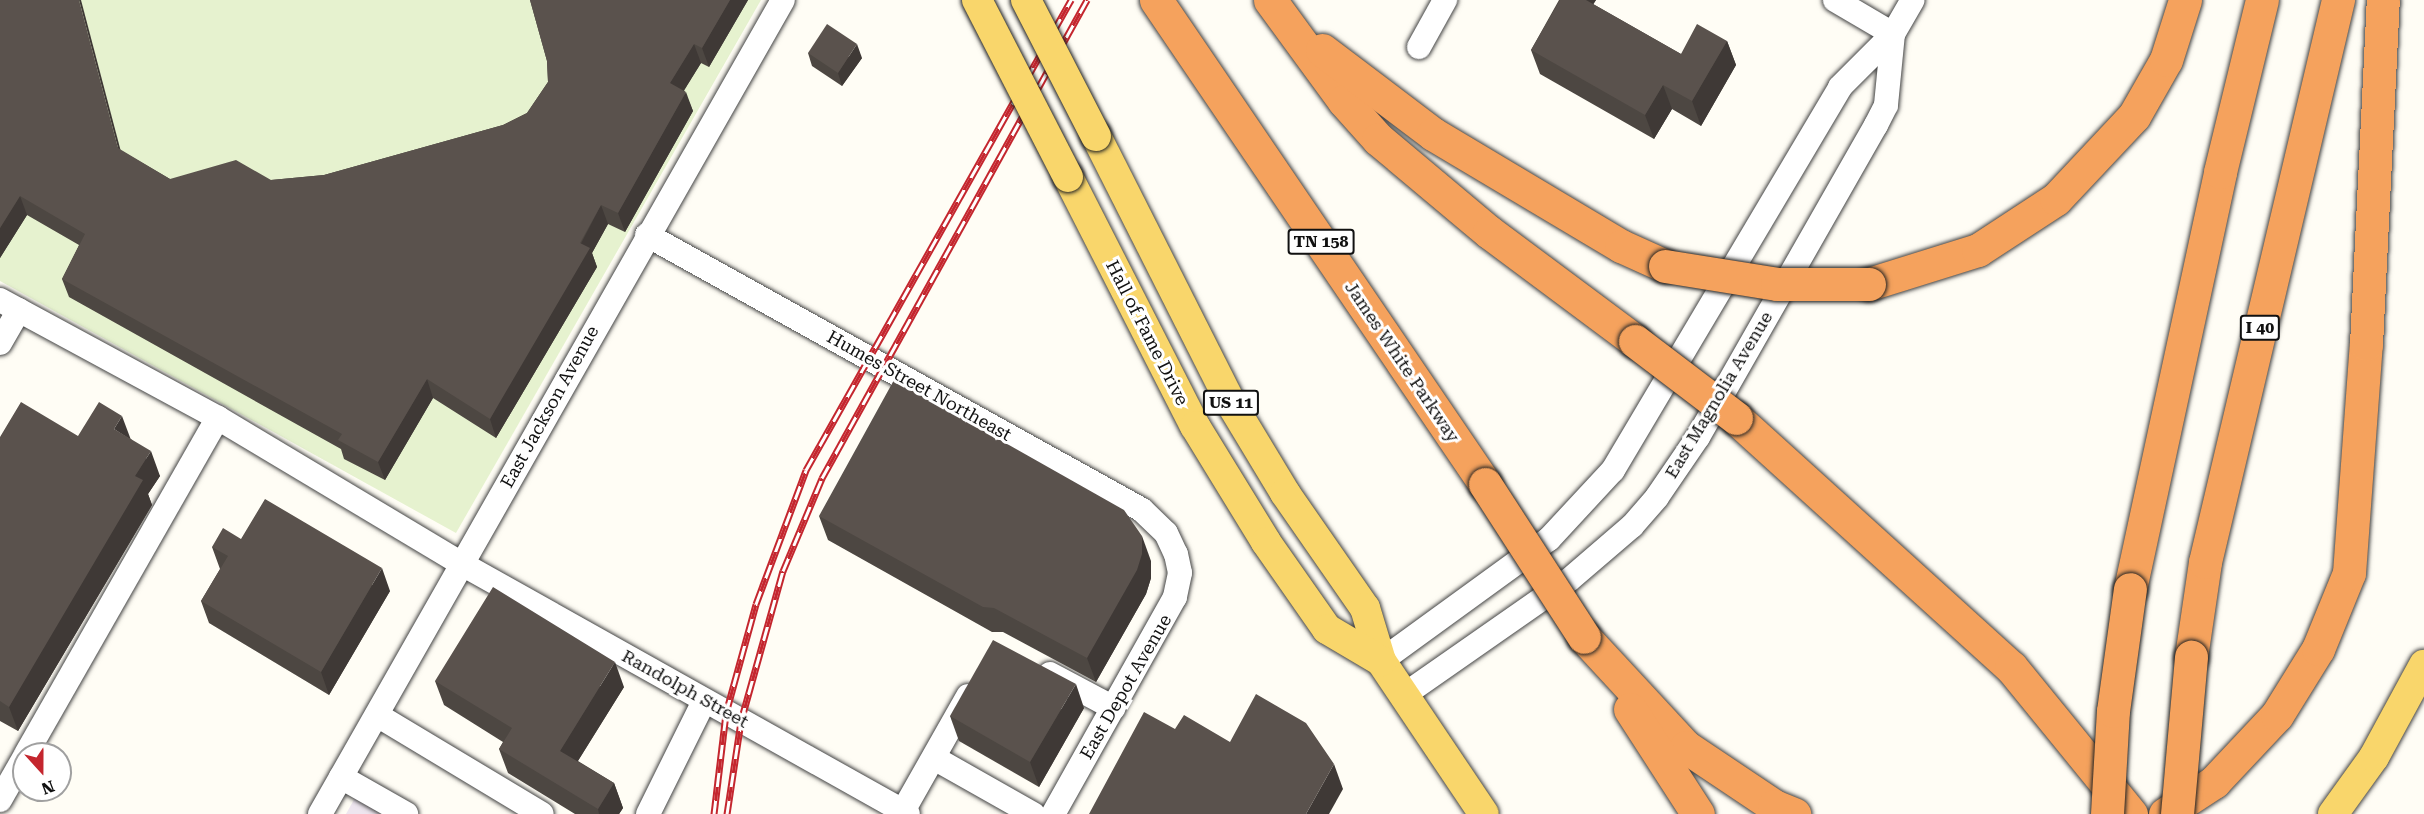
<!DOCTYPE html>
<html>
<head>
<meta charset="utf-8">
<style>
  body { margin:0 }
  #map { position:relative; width:2424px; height:814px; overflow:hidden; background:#fffdf5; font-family:"Roboto Serif",serif }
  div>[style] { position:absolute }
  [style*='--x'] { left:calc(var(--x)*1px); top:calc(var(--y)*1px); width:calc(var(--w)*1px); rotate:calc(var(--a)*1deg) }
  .industrial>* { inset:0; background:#eee6ef }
  .pitch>* { inset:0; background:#e6f2cf }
  .roads { filter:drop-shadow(0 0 2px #444) drop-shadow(0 0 2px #444) }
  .minor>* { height:24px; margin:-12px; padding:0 12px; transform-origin:12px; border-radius:12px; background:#fff }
  .major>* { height:30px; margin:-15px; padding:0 15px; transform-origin:15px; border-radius:15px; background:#f9d66b }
  .highway>* { height:33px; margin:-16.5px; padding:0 16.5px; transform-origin:16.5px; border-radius:16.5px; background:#f5a25d }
  .rail>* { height:7px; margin-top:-3.5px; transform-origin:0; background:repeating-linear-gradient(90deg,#fff 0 14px,#c4262e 0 28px); box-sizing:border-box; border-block:2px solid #c4262e }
  .bridges { filter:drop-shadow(0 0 2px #222) drop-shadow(0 0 2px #222) }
  .major-bridge>* { height:30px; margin:-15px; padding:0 15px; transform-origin:15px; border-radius:15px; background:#f9d66b }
  .highway-bridge>* { height:33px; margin:-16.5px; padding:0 16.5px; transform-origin:16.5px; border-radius:16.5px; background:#f5a25d }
  .wall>* { inset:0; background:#4d4742 }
  .shaded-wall>* { inset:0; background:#3f3936 }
  .building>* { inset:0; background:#5a524d }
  span { translate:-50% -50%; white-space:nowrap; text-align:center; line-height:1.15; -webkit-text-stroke:6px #fff; paint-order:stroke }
  .shield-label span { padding:2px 4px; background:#fff; border:2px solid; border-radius:4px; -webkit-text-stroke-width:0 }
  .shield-label { font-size:16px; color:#111; font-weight:700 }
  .street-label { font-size:18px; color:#111 }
  .north { position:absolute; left:12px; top:742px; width:60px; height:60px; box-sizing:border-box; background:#fff; border:2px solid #a0a0a0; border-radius:50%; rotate:159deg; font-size:16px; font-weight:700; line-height:24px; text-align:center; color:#111 }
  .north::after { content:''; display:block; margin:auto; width:21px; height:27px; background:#c4262e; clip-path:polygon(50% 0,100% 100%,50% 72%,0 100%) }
</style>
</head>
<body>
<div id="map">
  <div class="industrial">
    <div style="clip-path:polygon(356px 796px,388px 814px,346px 814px)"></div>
  </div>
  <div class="pitch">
    <div style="clip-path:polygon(0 0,761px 0,456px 533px,0 281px)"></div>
  </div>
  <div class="roads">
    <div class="minor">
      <div style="--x:1835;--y:0;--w:67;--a:30.4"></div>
      <div style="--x:1419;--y:47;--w:54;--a:-61"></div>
      <div style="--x:647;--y:235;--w:566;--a:29.05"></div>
      <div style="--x:1142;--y:510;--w:33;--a:44"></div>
      <div style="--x:1166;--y:533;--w:23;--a:65"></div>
      <div style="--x:1176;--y:554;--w:19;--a:78"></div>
      <div style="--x:1180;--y:573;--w:25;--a:102"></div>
      <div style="--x:1175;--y:597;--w:249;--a:119.3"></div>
      <div style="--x:0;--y:300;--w:248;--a:28.4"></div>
      <div style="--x:218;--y:418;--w:284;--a:30.9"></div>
      <div style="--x:462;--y:564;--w:511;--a:29.27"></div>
      <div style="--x:0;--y:343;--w:38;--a:-60"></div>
      <div style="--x:1381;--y:661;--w:208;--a:-36"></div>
      <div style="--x:1549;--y:539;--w:94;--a:-47.2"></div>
      <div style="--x:1613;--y:470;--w:445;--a:-59.3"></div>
      <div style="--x:1840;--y:87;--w:75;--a:-45"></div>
      <div style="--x:1893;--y:34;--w:39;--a:-60"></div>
      <div style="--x:1050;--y:674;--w:72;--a:28"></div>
      <div style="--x:1404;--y:695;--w:201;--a:-34.9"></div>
      <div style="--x:1569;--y:580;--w:83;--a:-40.6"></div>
      <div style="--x:1632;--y:526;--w:38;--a:-49"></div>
      <div style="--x:1657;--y:497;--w:73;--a:-55.7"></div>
      <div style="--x:1698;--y:437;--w:359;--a:-60.3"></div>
      <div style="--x:1876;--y:125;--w:22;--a:-63"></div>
      <div style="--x:1886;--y:105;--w:71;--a:-84.4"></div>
      <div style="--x:377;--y:715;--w:192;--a:31"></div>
      <div style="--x:26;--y:754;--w:387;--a:-60.3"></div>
      <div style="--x:934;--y:758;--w:114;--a:29.5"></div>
      <div style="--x:341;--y:777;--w:75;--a:29.6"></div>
      <div style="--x:0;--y:800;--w:48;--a:-60.3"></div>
      <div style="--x:903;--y:811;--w:132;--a:-60.5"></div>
      <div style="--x:320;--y:814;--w:936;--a:-60.37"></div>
      <div style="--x:648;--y:814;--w:126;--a:-63.6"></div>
    </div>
    <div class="major">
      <div style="--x:1096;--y:136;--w:301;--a:63.2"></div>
      <div style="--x:1232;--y:405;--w:103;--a:58.9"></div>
      <div style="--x:1285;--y:493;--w:140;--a:55.2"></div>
      <div style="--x:1365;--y:608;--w:55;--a:73.2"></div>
      <div style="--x:1381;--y:661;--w:184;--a:56.1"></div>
      <div style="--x:1068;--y:177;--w:280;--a:63"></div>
      <div style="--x:1195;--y:426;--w:136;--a:58.5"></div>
      <div style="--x:1266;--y:542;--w:106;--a:55"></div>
      <div style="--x:1327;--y:629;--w:63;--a:30.7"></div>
      <div style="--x:2333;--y:814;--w:70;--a:-54.3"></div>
      <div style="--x:2374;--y:757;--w:105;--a:-61.5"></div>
    </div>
    <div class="highway">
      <div style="--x:1156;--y:0;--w:585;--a:55.79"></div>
      <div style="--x:1270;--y:0;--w:125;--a:53.8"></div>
      <div style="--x:1344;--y:101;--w:51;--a:48.2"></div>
      <div style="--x:1378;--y:139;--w:145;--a:40"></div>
      <div style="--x:1489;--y:232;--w:182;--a:36.7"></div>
      <div style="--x:1322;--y:50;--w:139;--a:37.1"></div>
      <div style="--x:1433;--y:134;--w:219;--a:30.8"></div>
      <div style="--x:1621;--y:246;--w:48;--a:24.4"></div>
      <div style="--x:1869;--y:284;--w:114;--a:-17.3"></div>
      <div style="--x:1978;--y:250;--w:93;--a:-33.2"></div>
      <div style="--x:2056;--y:199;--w:114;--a:-46.8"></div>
      <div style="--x:2134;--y:116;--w:64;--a:-60.3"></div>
      <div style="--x:2166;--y:60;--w:63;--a:-72.4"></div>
      <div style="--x:1736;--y:418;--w:371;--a:42.2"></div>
      <div style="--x:2011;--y:667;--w:190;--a:50.8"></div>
      <div style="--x:2130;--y:589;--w:427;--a:-77.8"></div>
      <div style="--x:2220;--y:172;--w:177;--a:-76.3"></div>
      <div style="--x:1584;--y:637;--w:150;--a:47.2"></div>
      <div style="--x:1686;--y:747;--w:106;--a:33.8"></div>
      <div style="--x:1774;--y:806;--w:22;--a:22"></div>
      <div style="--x:2191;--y:657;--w:96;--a:-81.6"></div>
      <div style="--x:2205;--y:562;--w:578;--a:-76.69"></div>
      <div style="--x:1630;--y:709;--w:125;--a:57.1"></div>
      <div style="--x:2165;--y:814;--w:59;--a:-33.1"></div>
      <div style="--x:2214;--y:782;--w:92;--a:-46.8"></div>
      <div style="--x:2277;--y:715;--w:78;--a:-58.2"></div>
      <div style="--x:2318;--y:649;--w:82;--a:-67.8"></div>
      <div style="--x:2349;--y:573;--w:230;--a:-85.8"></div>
      <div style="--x:2366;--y:344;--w:344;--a:-87.2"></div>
    </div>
  </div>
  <div class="rail">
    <div style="--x:714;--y:814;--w:102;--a:-83.2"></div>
    <div style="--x:726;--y:713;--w:113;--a:-74.6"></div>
    <div style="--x:756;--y:604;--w:143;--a:-69.5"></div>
    <div style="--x:806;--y:470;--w:540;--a:-60.58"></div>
    <div style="--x:727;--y:814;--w:94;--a:-81.4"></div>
    <div style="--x:741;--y:721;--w:156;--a:-74.4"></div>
    <div style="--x:783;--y:571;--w:101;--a:-67.2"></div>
    <div style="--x:822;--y:478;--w:547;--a:-61"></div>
  </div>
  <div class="bridges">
    <div class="major-bridge">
      <div style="--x:977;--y:0;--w:199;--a:62.8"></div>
      <div style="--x:1026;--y:0;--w:153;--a:62.8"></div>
    </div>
    <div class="highway-bridge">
      <div style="--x:1665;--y:266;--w:113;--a:9.1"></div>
      <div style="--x:1777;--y:284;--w:92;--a:0"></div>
      <div style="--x:1635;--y:341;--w:127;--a:37.3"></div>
      <div style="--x:1485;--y:484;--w:182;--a:57.1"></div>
      <div style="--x:2107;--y:814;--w:103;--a:-86.7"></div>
      <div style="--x:2113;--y:711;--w:123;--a:-82.1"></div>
      <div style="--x:2177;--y:814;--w:158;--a:-84.9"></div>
    </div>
  </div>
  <div class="wall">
    <div style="clip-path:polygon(0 0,120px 150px,170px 179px,271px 180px,324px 175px,503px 125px,527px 113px,548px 82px,547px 61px,530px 0,748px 0,709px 67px,701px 63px,684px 90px,693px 111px,625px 232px,608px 224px,592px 253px,597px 267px,496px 438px,433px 398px,385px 480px,344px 459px,341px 449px,69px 297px,62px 279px,79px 245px,27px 215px,0 258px)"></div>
    <div style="clip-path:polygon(1559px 0,1596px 0,1593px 4px,1681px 54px,1727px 41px,1736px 65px,1701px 126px,1672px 109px,1654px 139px,1540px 74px,1531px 50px)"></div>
    <div style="clip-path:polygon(808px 53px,862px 58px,842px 86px,812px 66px)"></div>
    <div style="clip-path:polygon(0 437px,131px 439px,160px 476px,148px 494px,152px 505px,18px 731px,0 721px)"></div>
    <div style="clip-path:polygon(819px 516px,1151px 561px,1151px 578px,1146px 594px,1096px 682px,1003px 632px,992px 632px,828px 540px)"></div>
    <div style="clip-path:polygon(241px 539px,390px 591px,329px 695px,209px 623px,201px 601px,220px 569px,212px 547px)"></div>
    <div style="clip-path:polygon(435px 681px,624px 687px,578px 761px,614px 783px,623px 808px,619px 814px,575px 814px,508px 773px,499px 749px,503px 742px,444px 705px)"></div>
    <div style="clip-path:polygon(1084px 708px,1039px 787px,959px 741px,950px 716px)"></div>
  </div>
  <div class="shaded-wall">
    <div style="clip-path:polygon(79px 0,81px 0,125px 167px,118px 148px)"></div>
    <div style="clip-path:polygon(730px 0,748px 0,709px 67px,702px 48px)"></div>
    <div style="clip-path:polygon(1580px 0,1596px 0,1586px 16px)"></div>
    <div style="clip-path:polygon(1727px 41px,1736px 65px,1701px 126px,1692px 101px)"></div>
    <div style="clip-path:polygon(694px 44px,701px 63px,677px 102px,670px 83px)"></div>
    <div style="clip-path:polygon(857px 44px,862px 58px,842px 86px,838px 73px)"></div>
    <div style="clip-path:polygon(1663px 85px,1672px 109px,1654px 139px,1645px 115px)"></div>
    <div style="clip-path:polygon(686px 92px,693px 111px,625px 232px,618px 213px)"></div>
    <div style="clip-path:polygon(20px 196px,27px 215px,0 258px,0 228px)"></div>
    <div style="clip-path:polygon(601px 205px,608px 224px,592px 253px,597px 267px,496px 438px,490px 419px)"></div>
    <div style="clip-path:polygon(427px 379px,433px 398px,385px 480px,378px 462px)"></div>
    <div style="clip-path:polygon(122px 416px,131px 440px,114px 429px)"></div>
    <div style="clip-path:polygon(151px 451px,160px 476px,148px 494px,152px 505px,18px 731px,9px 707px,135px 476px)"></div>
    <div style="clip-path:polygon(1142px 536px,1151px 561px,1151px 578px,1146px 594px,1096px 682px,1087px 658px)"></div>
    <div style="clip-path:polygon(382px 568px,390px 591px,329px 695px,321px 672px)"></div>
    <div style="clip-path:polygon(615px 662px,624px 687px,569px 775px,560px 751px)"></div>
    <div style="clip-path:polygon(1076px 684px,1084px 708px,1039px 787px,1030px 762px)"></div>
    <div style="clip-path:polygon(1334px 764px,1343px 789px,1329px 814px,1306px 814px)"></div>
    <div style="clip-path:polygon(614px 783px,623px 808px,619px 814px,599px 814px,598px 809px)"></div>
  </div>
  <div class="building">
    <div style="clip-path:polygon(0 0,79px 0,118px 148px,170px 179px,236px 160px,271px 180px,324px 175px,503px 125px,527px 113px,548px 82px,547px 61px,530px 0,730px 0,702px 48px,694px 44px,670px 83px,686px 92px,618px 213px,601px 205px,580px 243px,590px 248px,490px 419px,427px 379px,378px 462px,338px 440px,342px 434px,62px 279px,85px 234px,20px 196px,0 228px)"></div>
    <div style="clip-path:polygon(1560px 0,1586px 0,1681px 54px,1697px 24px,1727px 41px,1692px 101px,1663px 85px,1645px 115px,1531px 50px)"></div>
    <div style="clip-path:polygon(827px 24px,857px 44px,838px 73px,808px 53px)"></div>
    <div style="clip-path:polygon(894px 380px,1124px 510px,1142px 536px,1142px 554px,1137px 570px,1087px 658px,994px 608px,983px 607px,819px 516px)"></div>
    <div style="clip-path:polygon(21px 402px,78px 436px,99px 402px,122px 416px,114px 429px,151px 451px,135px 476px,143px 480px,9px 707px,0 701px,0 437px)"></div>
    <div style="clip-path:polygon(265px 499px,382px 568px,321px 672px,201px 601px,228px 556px,212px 547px,223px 528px,241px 539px)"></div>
    <div style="clip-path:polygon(493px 587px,615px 662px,560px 751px,614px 783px,598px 809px,499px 749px,512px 728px,435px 681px)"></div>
    <div style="clip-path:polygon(993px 640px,1076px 684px,1030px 762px,950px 716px)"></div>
    <div style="clip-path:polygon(1256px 694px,1306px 723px,1334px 764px,1306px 814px,1089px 814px,1144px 712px,1175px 729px,1184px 715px,1230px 742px)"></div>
  </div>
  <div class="shield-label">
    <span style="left:1321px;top:242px">TN 158</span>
    <span style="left:2260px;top:328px">I 40</span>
    <span style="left:1231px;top:403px">US 11</span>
  </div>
  <div class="street-label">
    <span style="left:1147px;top:333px;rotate:63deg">Hall of Fame Drive</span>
    <span style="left:1402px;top:362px;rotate:56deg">James White Parkway</span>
    <span style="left:919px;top:386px;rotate:29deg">Humes Street Northeast</span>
    <span style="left:1719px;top:395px;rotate:-59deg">East Magnolia Avenue</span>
    <span style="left:550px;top:407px;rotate:-61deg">East Jackson Avenue</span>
    <span style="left:1126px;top:687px;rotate:-60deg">East Depot Avenue</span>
    <span style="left:685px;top:689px;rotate:29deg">Randolph Street</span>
  </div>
  <div class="north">N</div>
</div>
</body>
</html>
